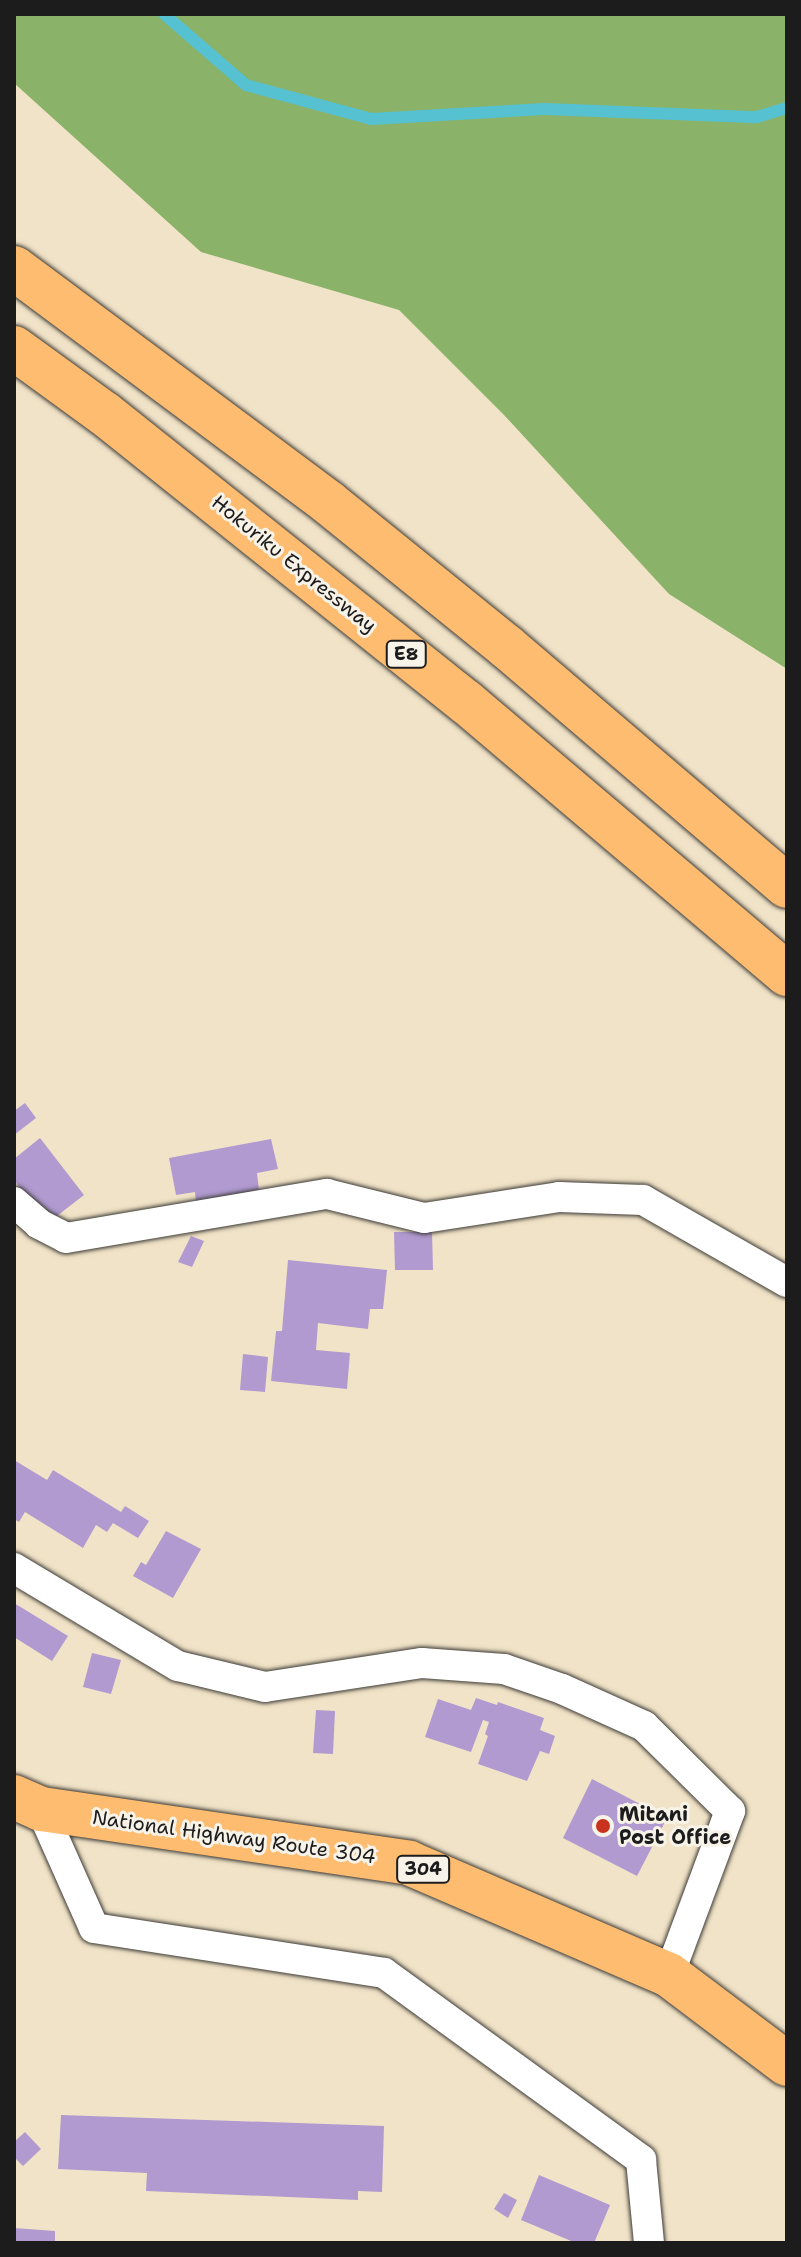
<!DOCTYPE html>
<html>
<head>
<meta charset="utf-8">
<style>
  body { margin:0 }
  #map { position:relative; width:801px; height:2257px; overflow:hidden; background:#f1e3c7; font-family:"Shantell Sans",sans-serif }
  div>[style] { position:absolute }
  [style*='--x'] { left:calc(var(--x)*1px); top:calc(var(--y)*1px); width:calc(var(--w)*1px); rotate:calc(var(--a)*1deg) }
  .forest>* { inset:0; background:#8ab268 }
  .stream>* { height:12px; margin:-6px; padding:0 6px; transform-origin:6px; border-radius:6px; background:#56c1d1 }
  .building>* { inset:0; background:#b09ad0 }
  .roads { filter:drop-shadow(0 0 2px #3c3a36) drop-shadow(0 0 2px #3c3a36) }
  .street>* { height:30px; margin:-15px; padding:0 15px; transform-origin:15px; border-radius:15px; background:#fff }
  .highway>* { height:44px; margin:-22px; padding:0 22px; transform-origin:22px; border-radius:22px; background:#febc70 }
  .dots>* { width:22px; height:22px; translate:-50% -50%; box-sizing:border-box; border:4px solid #f7f3e8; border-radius:50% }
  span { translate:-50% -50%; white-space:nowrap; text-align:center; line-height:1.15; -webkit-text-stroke:6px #f7f3e8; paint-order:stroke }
  .shield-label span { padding:2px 6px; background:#f7f3e8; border:2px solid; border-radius:6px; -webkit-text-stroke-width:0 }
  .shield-label { font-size:18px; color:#1c1c1c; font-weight:700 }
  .street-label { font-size:20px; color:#1c1c1c }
  .poi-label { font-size:20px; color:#1c1c1c; font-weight:700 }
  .left { translate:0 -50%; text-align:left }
  .frame { position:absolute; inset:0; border:16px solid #1c1c1c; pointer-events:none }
</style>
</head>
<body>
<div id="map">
  <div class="forest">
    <div style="clip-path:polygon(14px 14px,787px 14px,787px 669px,669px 594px,504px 415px,399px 310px,201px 252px,14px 83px)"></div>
  </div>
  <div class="stream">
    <div style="--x:164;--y:14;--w:108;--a:40.9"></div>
    <div style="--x:246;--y:85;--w:130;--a:15.2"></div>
    <div style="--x:371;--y:119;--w:174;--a:-3.3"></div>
    <div style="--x:545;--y:109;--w:212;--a:2.2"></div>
    <div style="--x:757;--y:117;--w:31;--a:-17"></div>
  </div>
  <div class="building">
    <div style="clip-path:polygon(25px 1103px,36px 1118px,14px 1135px,14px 1111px)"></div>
    <div style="clip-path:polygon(40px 1138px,84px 1195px,53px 1219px,44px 1207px,38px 1212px,14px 1180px,14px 1159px)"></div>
    <div style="clip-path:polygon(271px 1139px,278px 1169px,257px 1173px,259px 1190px,196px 1203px,195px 1192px,176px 1195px,169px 1158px)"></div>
    <div style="clip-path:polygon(394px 1232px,432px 1232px,433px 1270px,395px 1270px)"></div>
    <div style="clip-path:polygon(191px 1236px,204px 1241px,192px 1267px,178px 1262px)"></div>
    <div style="clip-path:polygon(288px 1260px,387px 1270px,383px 1309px,370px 1309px,368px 1329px,318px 1323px,316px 1350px,350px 1353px,347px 1389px,271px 1381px,276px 1331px,282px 1331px)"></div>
    <div style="clip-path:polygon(243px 1354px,268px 1357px,265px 1392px,240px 1390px)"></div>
    <div style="clip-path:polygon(14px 1460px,47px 1480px,53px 1470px,121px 1512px,125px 1506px,149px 1521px,138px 1538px,113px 1523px,107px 1532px,96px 1525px,83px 1548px,25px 1512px,19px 1522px,14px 1519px)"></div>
    <div style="clip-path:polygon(166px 1531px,201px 1549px,173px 1598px,133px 1576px,141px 1562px,146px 1565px)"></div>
    <div style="clip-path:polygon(14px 1603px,68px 1636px,52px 1661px,14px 1637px)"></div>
    <div style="clip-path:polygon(92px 1653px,121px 1660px,111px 1694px,83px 1687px)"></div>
    <div style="clip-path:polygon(476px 1698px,497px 1705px,498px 1702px,544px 1718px,540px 1730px,555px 1736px,549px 1754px,540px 1751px,527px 1781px,478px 1764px,488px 1736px,485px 1734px,489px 1722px,483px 1720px,471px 1752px,425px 1737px,438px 1699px,471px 1710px)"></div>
    <div style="clip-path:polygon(316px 1710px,335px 1711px,333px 1754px,313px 1753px)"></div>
    <div style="clip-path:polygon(592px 1779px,667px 1818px,637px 1876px,563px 1838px)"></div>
    <div style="clip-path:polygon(61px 2115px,384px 2126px,382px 2192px,358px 2191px,358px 2200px,146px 2191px,147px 2173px,58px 2169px)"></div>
    <div style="clip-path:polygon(25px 2132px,41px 2149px,23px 2166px,14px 2157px,14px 2142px)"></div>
    <div style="clip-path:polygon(539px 2175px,610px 2205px,594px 2243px,576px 2243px,521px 2220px)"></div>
    <div style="clip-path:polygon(504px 2193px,517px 2200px,508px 2218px,494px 2209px)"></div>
    <div style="clip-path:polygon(14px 2228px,55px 2231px,55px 2243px,14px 2243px)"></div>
  </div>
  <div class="roads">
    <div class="street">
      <div style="--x:14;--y:1202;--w:33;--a:41"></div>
      <div style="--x:39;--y:1224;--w:30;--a:27"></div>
      <div style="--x:66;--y:1238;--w:265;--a:-9.6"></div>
      <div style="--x:327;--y:1194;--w:100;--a:13.9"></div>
      <div style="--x:424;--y:1218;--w:137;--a:-8.8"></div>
      <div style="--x:559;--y:1197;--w:84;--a:2"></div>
      <div style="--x:643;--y:1200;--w:166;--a:29.7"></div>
      <div style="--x:14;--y:1568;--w:191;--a:30.9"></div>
      <div style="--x:178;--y:1666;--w:89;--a:13.6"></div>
      <div style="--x:265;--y:1687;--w:159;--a:-8.7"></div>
      <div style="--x:422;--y:1663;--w:82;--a:4.2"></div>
      <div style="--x:504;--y:1669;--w:61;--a:19"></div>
      <div style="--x:562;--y:1689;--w:90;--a:24.3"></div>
      <div style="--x:644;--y:1726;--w:121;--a:44.7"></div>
      <div style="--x:730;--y:1811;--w:175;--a:110.4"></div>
      <div style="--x:41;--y:1809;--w:130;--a:66"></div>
      <div style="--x:94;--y:1928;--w:293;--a:8.8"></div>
      <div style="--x:384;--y:1973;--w:318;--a:36"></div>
      <div style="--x:641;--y:2160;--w:83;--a:84.5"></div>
    </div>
    <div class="highway">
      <div style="--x:14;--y:268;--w:393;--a:36.7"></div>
      <div style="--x:329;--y:503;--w:229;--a:39"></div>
      <div style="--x:507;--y:647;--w:368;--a:40.5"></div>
      <div style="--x:14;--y:348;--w:112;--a:36"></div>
      <div style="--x:105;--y:414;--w:462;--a:38.6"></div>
      <div style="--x:466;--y:702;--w:421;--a:40.3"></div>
      <div style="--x:14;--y:1797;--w:30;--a:24"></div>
      <div style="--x:41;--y:1809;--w:372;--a:8.3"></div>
      <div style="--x:409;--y:1863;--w:283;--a:23.3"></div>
      <div style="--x:669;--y:1975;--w:148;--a:37"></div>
    </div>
  </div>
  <div class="dots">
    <div style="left:603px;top:1826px;background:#c8321e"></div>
  </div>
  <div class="shield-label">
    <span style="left:406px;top:654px">E8</span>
    <span style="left:423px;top:1869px">304</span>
  </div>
  <div class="street-label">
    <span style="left:294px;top:564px;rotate:39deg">Hokuriku Expressway</span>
    <span style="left:234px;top:1837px;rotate:8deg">National Highway Route 304</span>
  </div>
  <div class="poi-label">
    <span class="left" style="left:619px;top:1826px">Mitani<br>Post Office</span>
  </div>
  <div class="frame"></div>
</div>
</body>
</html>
